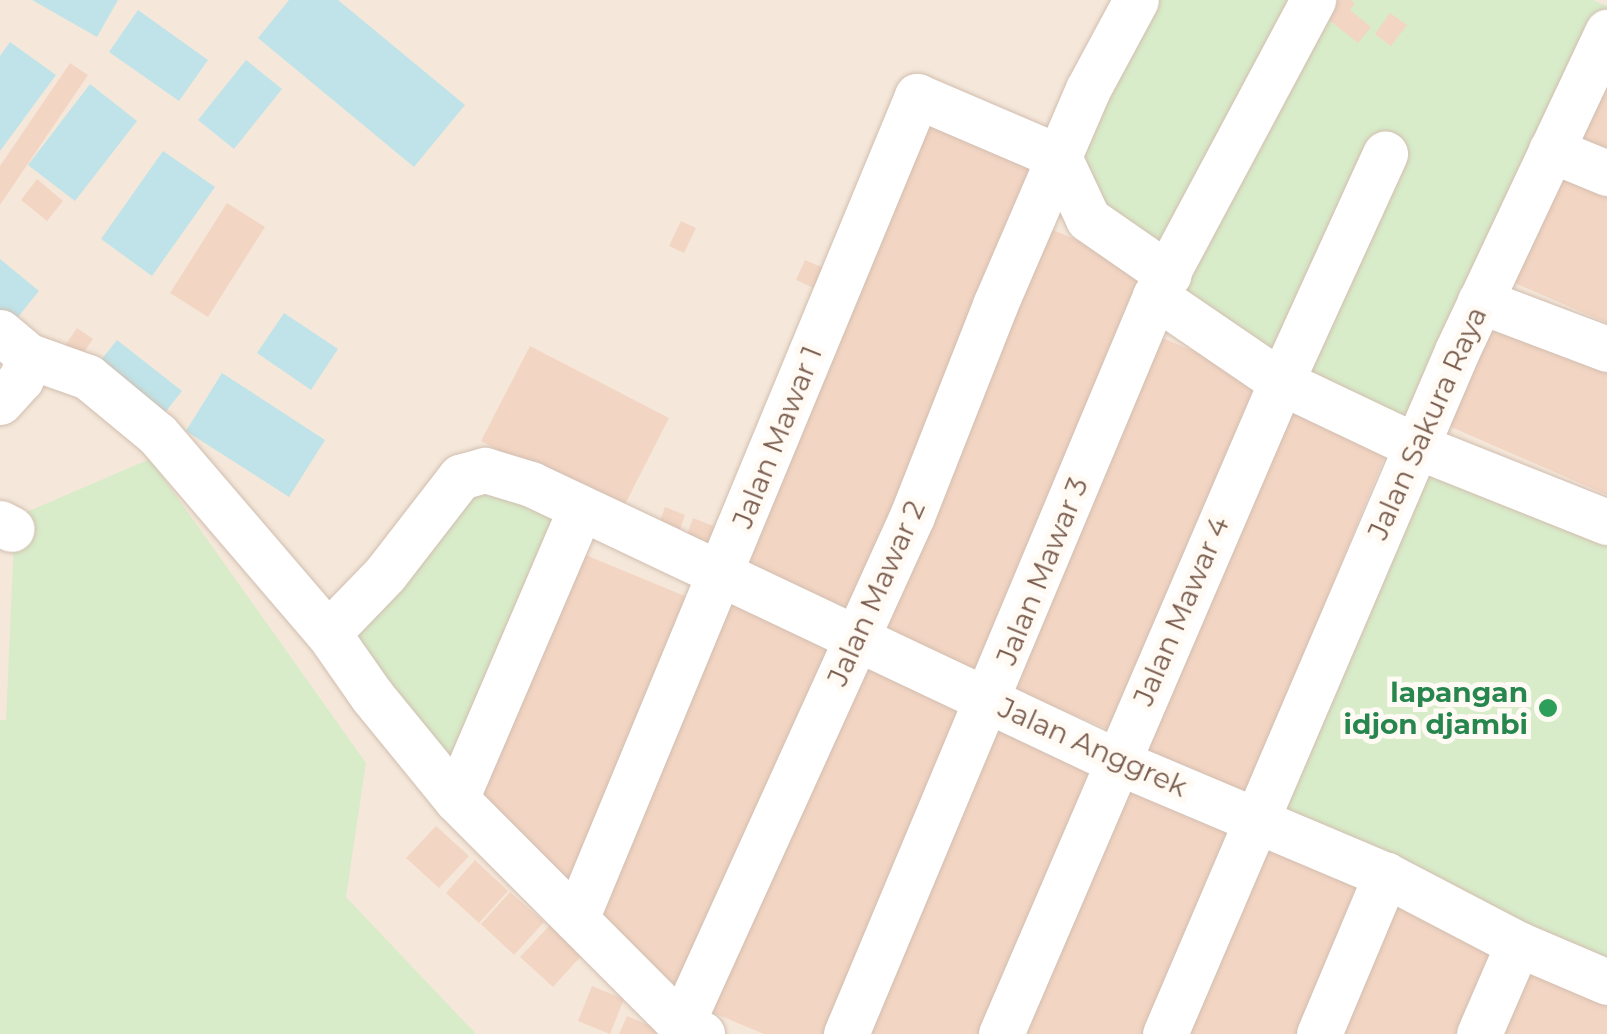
<!DOCTYPE html>
<html>
<head>
<meta charset="utf-8">
<style>
  body { margin:0 }
  #map { position:relative; width:1607px; height:1034px; overflow:hidden; background:#fdf6ec; font-family:Montserrat,sans-serif }
  div>[style] { position:absolute }
  [style*='--x'] { left:calc(var(--x)*1px); top:calc(var(--y)*1px); width:calc(var(--w)*1px); rotate:calc(var(--a)*1deg) }
  .residential>* { inset:0; background:#f5e8da }
  .green>* { inset:0; background:#d8ecc9 }
  .water>* { inset:0; background:#bfe3e8 }
  .building>* { inset:0; background:#f3d5c3 }
  .roads { filter:drop-shadow(0 0 2px #d1beb0) drop-shadow(0 0 2px #d1beb0) }
  .minor>* { height:45px; margin:-22.5px; padding:0 22.5px; transform-origin:22.5px; border-radius:22.5px; background:#fff }
  .dots>* { width:28px; height:28px; translate:-50% -50%; box-sizing:border-box; border:5px solid #fffaf3; border-radius:50% }
  span { translate:-50% -50%; white-space:nowrap; text-align:center; line-height:1.15; -webkit-text-stroke:10px #fffaf3; paint-order:stroke }
  .street-label { font-size:28px; color:#7a5c4d }
  .leisure-label { font-size:28px; color:#27864d; font-weight:700 }
  .right { translate:-100% -50%; text-align:right }
</style>
</head>
<body>
<div id="map">
  <div class="residential">
    <div style="clip-path:polygon(0 0,1607px 0,1607px 1034px,0 1034px)"></div>
  </div>
  <div class="green">
    <div style="clip-path:polygon(1136px 0,1593px 0,1607px 6px,1607px 32px,1416px 446px,1607px 522px,1607px 982px,1258px 818px,1416px 447px,1278px 371px,1169px 275px,1059px 157px)"></div>
    <div style="clip-path:polygon(150px 459px,366px 763px,346px 897px,476px 1034px,0 1034px,0 720px,6px 720px,15px 517px)"></div>
    <div style="clip-path:polygon(460px 477px,580px 509px,456px 799px,328px 633px)"></div>
  </div>
  <div class="water">
    <div style="clip-path:polygon(32px 0,118px 0,97px 37px)"></div>
    <div style="clip-path:polygon(289px 0,338px 0,465px 105px,414px 167px,258px 38px)"></div>
    <div style="clip-path:polygon(138px 10px,208px 60px,179px 101px,109px 52px)"></div>
    <div style="clip-path:polygon(10px 42px,56px 75px,0 151px,0 56px)"></div>
    <div style="clip-path:polygon(246px 60px,282px 89px,234px 149px,198px 120px)"></div>
    <div style="clip-path:polygon(90px 84px,137px 121px,75px 201px,28px 165px)"></div>
    <div style="clip-path:polygon(163px 151px,215px 187px,152px 276px,101px 239px)"></div>
    <div style="clip-path:polygon(0 259px,39px 291px,9px 328px,0 321px)"></div>
    <div style="clip-path:polygon(284px 313px,338px 349px,311px 390px,257px 353px)"></div>
    <div style="clip-path:polygon(117px 340px,182px 391px,159px 420px,93px 370px)"></div>
    <div style="clip-path:polygon(222px 373px,325px 440px,289px 497px,186px 431px)"></div>
  </div>
  <div class="building">
    <div style="clip-path:polygon(1337px 0,1351px 0,1355px 3px,1350px 10px,1371px 27px,1358px 43px,1324px 16px)"></div>
    <div style="clip-path:polygon(1390px 13px,1407px 25px,1391px 46px,1375px 34px)"></div>
    <div style="clip-path:polygon(1607px 53px,1607px 151px,1571px 135px)"></div>
    <div style="clip-path:polygon(70px 63px,88px 75px,0 205px,0 166px)"></div>
    <div style="clip-path:polygon(922px 103px,1037px 151px,848px 615px,732px 567px)"></div>
    <div style="clip-path:polygon(1553px 163px,1607px 187px,1607px 323px,1503px 278px)"></div>
    <div style="clip-path:polygon(37px 179px,63px 201px,47px 221px,21px 200px)"></div>
    <div style="clip-path:polygon(227px 203px,265px 227px,208px 317px,170px 293px)"></div>
    <div style="clip-path:polygon(681px 221px,696px 228px,684px 253px,669px 246px)"></div>
    <div style="clip-path:polygon(1041px 225px,1156px 273px,991px 679px,875px 632px)"></div>
    <div style="clip-path:polygon(805px 260px,826px 269px,816px 289px,796px 280px)"></div>
    <div style="clip-path:polygon(1485px 305px,1607px 359px,1607px 495px,1435px 420px)"></div>
    <div style="clip-path:polygon(77px 328px,93px 339px,76px 364px,60px 353px)"></div>
    <div style="clip-path:polygon(1143px 330px,1259px 378px,1115px 732px,999px 684px)"></div>
    <div style="clip-path:polygon(530px 346px,669px 418px,620px 514px,481px 441px)"></div>
    <div style="clip-path:polygon(1276px 393px,1391px 441px,1247px 795px,1131px 747px)"></div>
    <div style="clip-path:polygon(665px 507px,685px 515px,676px 541px,656px 533px)"></div>
    <div style="clip-path:polygon(693px 518px,729px 532px,721px 553px,685px 540px)"></div>
    <div style="clip-path:polygon(576px 551px,692px 599px,569px 897px,527px 859px,526px 835px,476px 811px)"></div>
    <div style="clip-path:polygon(721px 589px,837px 637px,693px 991px,633px 966px,597px 913px)"></div>
    <div style="clip-path:polygon(856px 657px,969px 705px,835px 1034px,764px 1034px,709px 1011px)"></div>
    <div style="clip-path:polygon(984px 722px,1099px 770px,992px 1034px,857px 1034px)"></div>
    <div style="clip-path:polygon(1122px 781px,1237px 829px,1153px 1034px,1018px 1034px)"></div>
    <div style="clip-path:polygon(436px 826px,469px 856px,439px 888px,406px 858px)"></div>
    <div style="clip-path:polygon(1255px 838px,1371px 885px,1310px 1034px,1175px 1034px)"></div>
    <div style="clip-path:polygon(475px 860px,508px 891px,479px 923px,446px 893px)"></div>
    <div style="clip-path:polygon(510px 892px,544px 922px,514px 955px,481px 924px)"></div>
    <div style="clip-path:polygon(1386px 897px,1502px 945px,1465px 1034px,1330px 1034px)"></div>
    <div style="clip-path:polygon(550px 925px,582px 955px,553px 987px,520px 957px)"></div>
    <div style="clip-path:polygon(1517px 968px,1607px 1005px,1607px 1034px,1490px 1034px)"></div>
    <div style="clip-path:polygon(592px 986px,624px 999px,610px 1034px,578px 1021px)"></div>
    <div style="clip-path:polygon(627px 1016px,658px 1029px,656px 1034px,619px 1034px)"></div>
  </div>
  <div class="roads">
    <div class="minor">
      <div style="--x:1551;--y:150;--w:61;--a:22.3"></div>
      <div style="--x:1059;--y:157;--w:68;--a:64.9"></div>
      <div style="--x:1088;--y:219;--w:98;--a:34.7"></div>
      <div style="--x:1155;--y:296;--w:153;--a:34.3"></div>
      <div style="--x:1281;--y:382;--w:251;--a:-65.5"></div>
      <div style="--x:1480;--y:301;--w:136;--a:20.7"></div>
      <div style="--x:0;--y:332;--w:38;--a:40"></div>
      <div style="--x:29;--y:356;--w:63;--a:19.6"></div>
      <div style="--x:88;--y:377;--w:91;--a:39.6"></div>
      <div style="--x:158;--y:435;--w:261;--a:49.4"></div>
      <div style="--x:328;--y:633;--w:77;--a:55.1"></div>
      <div style="--x:372;--y:696;--w:133;--a:50.8"></div>
      <div style="--x:456;--y:799;--w:319;--a:45.1"></div>
      <div style="--x:681;--y:1025;--w:23;--a:23"></div>
      <div style="--x:0;--y:402;--w:31;--a:-48"></div>
      <div style="--x:21;--y:379;--w:24;--a:-71"></div>
      <div style="--x:0;--y:523;--w:13;--a:27"></div>
      <div style="--x:328;--y:633;--w:82;--a:-46"></div>
      <div style="--x:385;--y:574;--w:123;--a:-52.3"></div>
      <div style="--x:460;--y:477;--w:26;--a:-16"></div>
      <div style="--x:485;--y:470;--w:48;--a:16.9"></div>
      <div style="--x:531;--y:484;--w:650;--a:25.34"></div>
      <div style="--x:1118;--y:762;--w:291;--a:22.9"></div>
      <div style="--x:1386;--y:875;--w:149;--a:27.6"></div>
      <div style="--x:1518;--y:944;--w:97;--a:23.1"></div>
      <div style="--x:456;--y:799;--w:315;--a:-66.8"></div>
      <div style="--x:576;--y:919;--w:891;--a:-67.49"></div>
      <div style="--x:917;--y:96;--w:155;--a:23.2"></div>
      <div style="--x:681;--y:1025;--w:559;--a:-65.59"></div>
      <div style="--x:912;--y:516;--w:227;--a:-68.5"></div>
      <div style="--x:995;--y:305;--w:235;--a:-66.7"></div>
      <div style="--x:1088;--y:89;--w:101;--a:-61.7"></div>
      <div style="--x:846;--y:1034;--w:800;--a:-67.28"></div>
      <div style="--x:1155;--y:296;--w:336;--a:-61.9"></div>
      <div style="--x:1001;--y:1034;--w:710;--a:-66.76"></div>
      <div style="--x:1281;--y:382;--w:149;--a:25.4"></div>
      <div style="--x:1416;--y:446;--w:206;--a:21.7"></div>
      <div style="--x:1165;--y:1034;--w:743;--a:-66.85"></div>
      <div style="--x:1457;--y:351;--w:353;--a:-64.8"></div>
      <div style="--x:1319;--y:1034;--w:173;--a:-67.2"></div>
      <div style="--x:1479;--y:1034;--w:98;--a:-66.6"></div>
    </div>
  </div>
  <div class="dots">
    <div style="left:1548px;top:708px;background:#2e9e5b"></div>
  </div>
  <div class="street-label">
    <span style="left:1427px;top:423px;rotate:-66deg">Jalan Sakura Raya</span>
    <span style="left:777px;top:437px;rotate:-68deg">Jalan Mawar 1</span>
    <span style="left:1042px;top:571px;rotate:-68deg">Jalan Mawar 3</span>
    <span style="left:876px;top:593px;rotate:-66deg">Jalan Mawar 2</span>
    <span style="left:1181px;top:611px;rotate:-67deg">Jalan Mawar 4</span>
    <span style="left:1093px;top:747px;rotate:24deg">Jalan Anggrek</span>
  </div>
  <div class="leisure-label">
    <span class="right" style="left:1528px;top:708px">lapangan<br>idjon djambi</span>
  </div>
</div>
</body>
</html>
